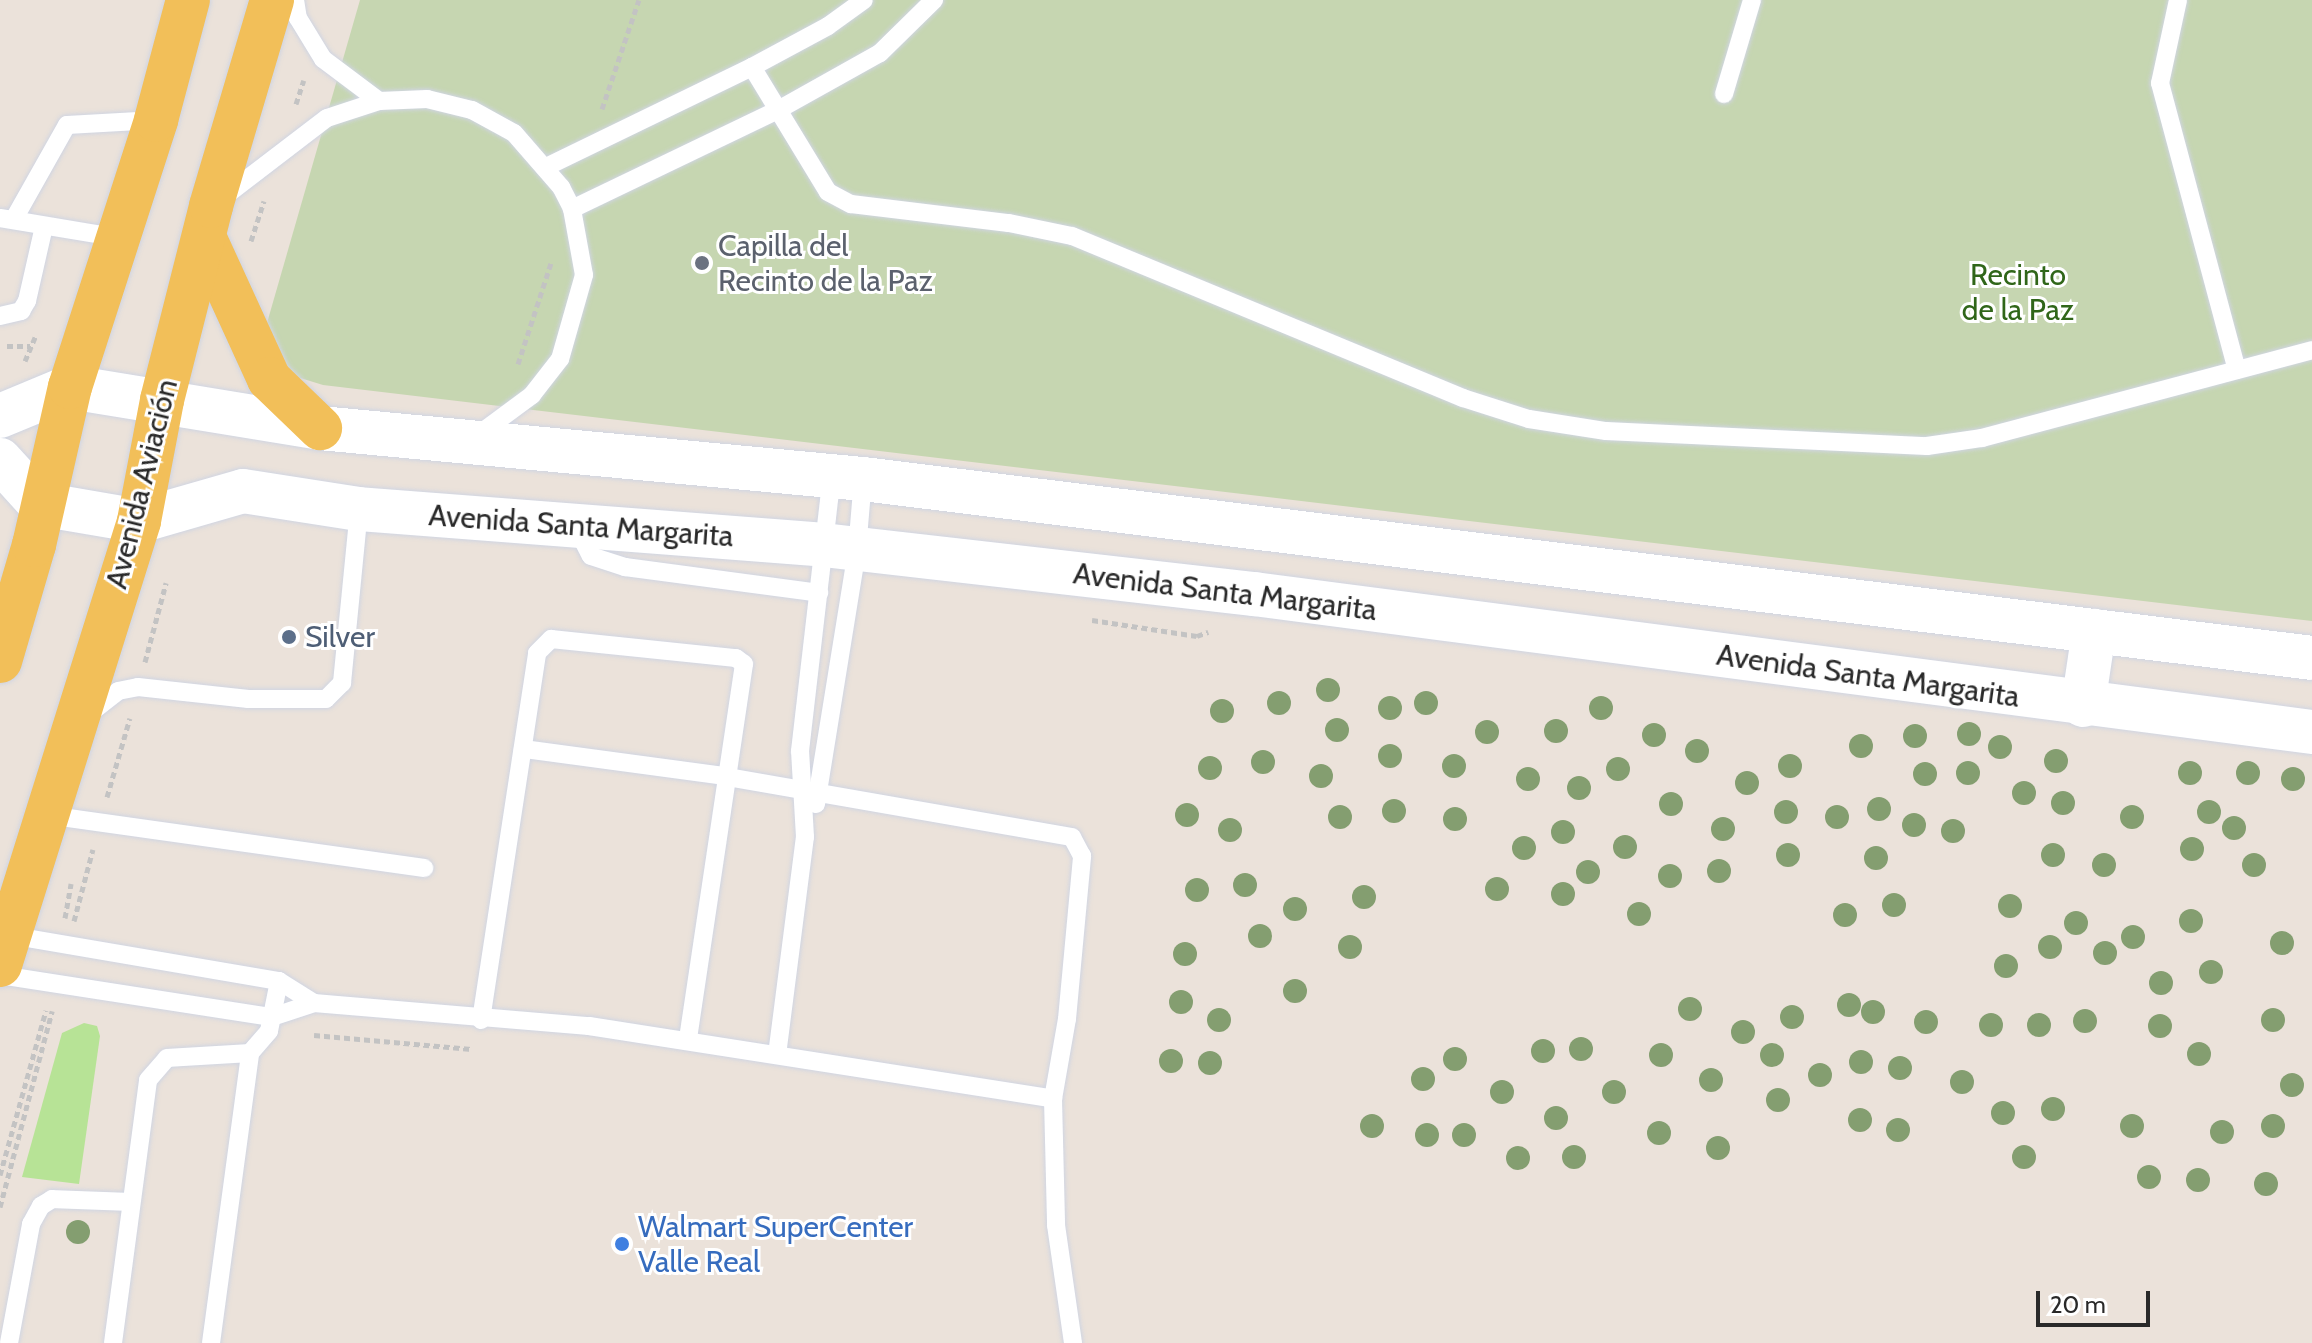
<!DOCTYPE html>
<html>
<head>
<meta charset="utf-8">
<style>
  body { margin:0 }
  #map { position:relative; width:2312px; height:1343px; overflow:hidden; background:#ebe2da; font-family:Cabin,sans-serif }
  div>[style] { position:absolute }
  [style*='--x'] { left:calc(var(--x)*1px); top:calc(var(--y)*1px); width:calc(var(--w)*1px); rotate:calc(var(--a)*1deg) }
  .green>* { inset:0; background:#b7e396 }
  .cemetery>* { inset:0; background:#c6d6b1 }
  .path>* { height:5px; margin-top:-2.5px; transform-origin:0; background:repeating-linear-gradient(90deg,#c3c3c3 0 6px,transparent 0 10px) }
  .roads { filter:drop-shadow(0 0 2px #d0d5e2) drop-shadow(0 0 2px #d0d5e2) }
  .lane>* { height:18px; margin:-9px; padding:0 9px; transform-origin:9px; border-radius:9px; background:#fff }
  .secondary>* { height:44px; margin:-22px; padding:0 22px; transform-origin:22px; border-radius:22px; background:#fff }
  .primary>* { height:44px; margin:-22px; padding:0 22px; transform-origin:22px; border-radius:22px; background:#f2bf59 }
  .trees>* { width:24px; height:24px; margin:-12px; border-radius:50%; background:#849e70 }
  .dots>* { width:22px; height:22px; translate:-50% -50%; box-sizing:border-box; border:4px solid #fff; border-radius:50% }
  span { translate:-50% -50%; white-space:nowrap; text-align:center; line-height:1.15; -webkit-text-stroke:6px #fff; paint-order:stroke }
  .worship-label { font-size:30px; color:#5b616d }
  .left { translate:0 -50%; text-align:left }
  .park-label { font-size:30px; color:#306619 }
  .street-label { font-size:30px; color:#292929 }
  .service-label { font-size:30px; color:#4e5e75 }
  .shop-label { font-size:30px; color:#366cbe }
  .scale { position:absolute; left:2036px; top:1291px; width:114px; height:36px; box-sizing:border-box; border:4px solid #292929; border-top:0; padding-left:10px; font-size:24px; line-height:28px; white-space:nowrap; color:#292929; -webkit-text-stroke:6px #fff; paint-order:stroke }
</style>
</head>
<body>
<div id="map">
  <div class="green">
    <div style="clip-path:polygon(84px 1023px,97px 1026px,100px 1036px,79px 1184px,22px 1177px,62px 1033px)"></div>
  </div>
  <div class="cemetery">
    <div style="clip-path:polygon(360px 0,2312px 0,2312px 621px,323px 385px,297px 377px,283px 364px,267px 323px)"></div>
  </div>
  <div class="path">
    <div style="--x:296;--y:104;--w:25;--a:-72"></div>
    <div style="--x:602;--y:109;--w:115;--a:-71.3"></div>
    <div style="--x:251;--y:241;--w:42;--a:-72"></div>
    <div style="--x:7;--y:346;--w:23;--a:0"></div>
    <div style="--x:25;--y:361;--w:26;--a:-67"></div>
    <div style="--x:518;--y:364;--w:106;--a:-71.9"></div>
    <div style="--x:1092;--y:620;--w:106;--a:8.7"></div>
    <div style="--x:1197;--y:636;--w:12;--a:-20"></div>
    <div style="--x:145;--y:662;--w:82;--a:-75.1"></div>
    <div style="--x:107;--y:797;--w:82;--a:-73.8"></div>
    <div style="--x:65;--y:918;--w:35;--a:-80"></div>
    <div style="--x:74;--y:921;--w:74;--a:-75.2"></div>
    <div style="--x:314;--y:1035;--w:158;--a:5.1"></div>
    <div style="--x:0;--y:1175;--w:171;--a:-74.4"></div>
    <div style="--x:0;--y:1207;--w:203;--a:-75.1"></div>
  </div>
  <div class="roads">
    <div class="lane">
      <div style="--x:295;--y:0;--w:18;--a:81"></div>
      <div style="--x:298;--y:18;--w:48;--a:58.6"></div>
      <div style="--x:323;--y:59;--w:70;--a:36.9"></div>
      <div style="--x:2178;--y:0;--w:85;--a:102.2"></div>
      <div style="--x:2160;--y:83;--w:297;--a:75"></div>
      <div style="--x:752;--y:67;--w:146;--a:58.7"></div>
      <div style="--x:828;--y:192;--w:26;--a:28"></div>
      <div style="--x:851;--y:204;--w:159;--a:6.9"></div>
      <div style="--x:1009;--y:223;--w:64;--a:11.7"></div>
      <div style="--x:1072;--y:236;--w:423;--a:22.5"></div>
      <div style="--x:1463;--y:398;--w:69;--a:17.7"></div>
      <div style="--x:1529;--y:419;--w:78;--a:8.9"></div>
      <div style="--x:1606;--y:431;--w:321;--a:2.7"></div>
      <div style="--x:1927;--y:446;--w:56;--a:-8.3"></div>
      <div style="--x:1982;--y:438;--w:342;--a:-14.9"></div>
      <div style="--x:1724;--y:94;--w:98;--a:-73.4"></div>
      <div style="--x:548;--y:166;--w:227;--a:-25.9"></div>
      <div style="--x:752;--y:67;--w:86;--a:-28.3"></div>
      <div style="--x:828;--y:26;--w:44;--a:-35.8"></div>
      <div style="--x:221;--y:199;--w:133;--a:-37.4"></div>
      <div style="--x:327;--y:118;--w:55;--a:-18.1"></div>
      <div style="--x:379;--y:101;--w:48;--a:-2.4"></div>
      <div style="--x:427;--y:99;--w:46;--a:13.7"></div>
      <div style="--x:472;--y:110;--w:48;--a:28.7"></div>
      <div style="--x:514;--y:133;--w:72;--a:49"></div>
      <div style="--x:561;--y:187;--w:25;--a:63"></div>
      <div style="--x:572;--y:209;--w:67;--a:79.7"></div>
      <div style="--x:584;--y:275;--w:87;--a:105.9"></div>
      <div style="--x:560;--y:359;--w:46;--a:127.9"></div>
      <div style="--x:532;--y:395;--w:67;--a:143.5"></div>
      <div style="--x:572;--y:209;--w:229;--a:-25.7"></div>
      <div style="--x:778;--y:110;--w:117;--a:-29.2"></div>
      <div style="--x:880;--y:53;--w:76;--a:-44.5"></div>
      <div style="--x:0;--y:218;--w:121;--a:9.5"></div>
      <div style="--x:14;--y:219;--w:108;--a:-60.6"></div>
      <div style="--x:67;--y:125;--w:89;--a:-3.2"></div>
      <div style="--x:0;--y:316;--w:22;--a:-13"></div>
      <div style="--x:21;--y:311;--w:12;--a:-59"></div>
      <div style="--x:27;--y:301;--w:77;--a:-77.2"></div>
      <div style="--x:577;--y:529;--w:30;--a:63"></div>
      <div style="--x:591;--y:556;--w:36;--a:18"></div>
      <div style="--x:625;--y:567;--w:196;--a:7.6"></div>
      <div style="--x:89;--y:714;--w:37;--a:-38"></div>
      <div style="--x:118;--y:691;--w:20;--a:-11"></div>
      <div style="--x:138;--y:687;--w:111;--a:6.2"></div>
      <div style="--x:248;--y:699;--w:78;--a:0"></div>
      <div style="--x:326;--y:699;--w:23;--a:-45"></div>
      <div style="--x:342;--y:683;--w:175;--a:-84.4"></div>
      <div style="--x:816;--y:804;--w:257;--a:-80.8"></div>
      <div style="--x:857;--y:550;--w:71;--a:-85.2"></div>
      <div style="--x:47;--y:815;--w:381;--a:8"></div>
      <div style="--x:9;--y:935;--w:274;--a:9.7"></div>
      <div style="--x:279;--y:981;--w:41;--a:32.2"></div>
      <div style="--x:0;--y:975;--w:275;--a:8.8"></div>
      <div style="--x:272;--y:1017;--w:44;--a:-18.4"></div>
      <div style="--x:314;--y:1003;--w:276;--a:4.8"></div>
      <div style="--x:589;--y:1026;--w:470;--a:8.9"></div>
      <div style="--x:1053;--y:1099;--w:81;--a:-80.1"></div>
      <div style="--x:1067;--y:1019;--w:164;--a:-84.7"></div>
      <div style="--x:1082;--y:856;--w:21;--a:-118"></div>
      <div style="--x:1072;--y:837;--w:353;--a:-170.1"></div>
      <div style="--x:724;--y:776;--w:203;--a:-172.3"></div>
      <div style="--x:481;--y:1020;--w:371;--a:-81.3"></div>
      <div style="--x:537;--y:653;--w:20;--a:-45"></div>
      <div style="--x:551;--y:639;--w:186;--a:5.9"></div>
      <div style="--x:736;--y:658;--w:10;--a:37"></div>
      <div style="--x:744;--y:664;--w:379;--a:98.5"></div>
      <div style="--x:777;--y:1055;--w:220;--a:-82.7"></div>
      <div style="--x:805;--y:837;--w:86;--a:-93.3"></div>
      <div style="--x:800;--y:751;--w:278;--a:-83.4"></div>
      <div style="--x:1053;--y:1099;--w:126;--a:88.6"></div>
      <div style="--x:1056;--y:1225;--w:119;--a:81.8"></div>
      <div style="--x:9;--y:1343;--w:121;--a:-79.5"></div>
      <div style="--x:31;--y:1224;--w:21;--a:-61"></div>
      <div style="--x:41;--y:1206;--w:13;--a:-32"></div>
      <div style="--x:52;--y:1199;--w:77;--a:2.2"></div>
      <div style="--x:113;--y:1343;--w:265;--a:-82.4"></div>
      <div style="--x:148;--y:1080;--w:29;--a:-49"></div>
      <div style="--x:167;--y:1058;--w:83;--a:-3.4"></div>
      <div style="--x:211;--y:1343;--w:293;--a:-82.3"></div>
      <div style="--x:250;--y:1053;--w:29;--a:-49"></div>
      <div style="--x:269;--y:1031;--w:51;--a:-78.7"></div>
    </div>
    <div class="secondary">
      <div style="--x:0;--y:416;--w:76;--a:-22.5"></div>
      <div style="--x:70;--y:387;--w:253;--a:9.3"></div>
      <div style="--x:320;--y:428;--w:545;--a:5.37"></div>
      <div style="--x:863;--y:479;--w:1460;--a:7.04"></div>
      <div style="--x:0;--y:460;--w:59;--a:47.7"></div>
      <div style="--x:40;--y:504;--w:100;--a:9.7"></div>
      <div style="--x:139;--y:521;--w:108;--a:-16.1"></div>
      <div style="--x:243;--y:491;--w:117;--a:8.8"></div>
      <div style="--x:359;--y:509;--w:465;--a:4.4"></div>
      <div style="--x:823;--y:545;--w:434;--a:6.5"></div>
      <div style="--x:1254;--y:594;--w:1067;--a:7.43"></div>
      <div style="--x:2083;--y:705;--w:75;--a:-81.5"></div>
    </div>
    <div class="primary">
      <div style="--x:205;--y:239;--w:154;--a:65.4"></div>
      <div style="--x:269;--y:379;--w:71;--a:43.9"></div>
      <div style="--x:0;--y:661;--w:121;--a:-73.7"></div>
      <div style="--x:34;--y:545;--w:162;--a:-77.2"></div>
      <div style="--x:70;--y:387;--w:281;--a:-72.1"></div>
      <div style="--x:156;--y:120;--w:124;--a:-75.1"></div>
      <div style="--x:0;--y:965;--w:465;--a:-72.6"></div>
      <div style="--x:139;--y:521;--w:123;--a:-79.2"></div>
      <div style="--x:162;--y:400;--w:200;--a:-75.8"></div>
      <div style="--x:211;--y:206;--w:215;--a:-73.5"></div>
    </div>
  </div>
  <div class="trees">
    <div style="left:1328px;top:690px"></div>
    <div style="left:1279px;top:703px"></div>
    <div style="left:1426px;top:703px"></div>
    <div style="left:1390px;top:708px"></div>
    <div style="left:1601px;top:708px"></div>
    <div style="left:1222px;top:711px"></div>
    <div style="left:1337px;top:730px"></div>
    <div style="left:1556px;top:731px"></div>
    <div style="left:1487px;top:732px"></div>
    <div style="left:1969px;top:734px"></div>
    <div style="left:1654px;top:735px"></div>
    <div style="left:1915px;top:736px"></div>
    <div style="left:1861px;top:746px"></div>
    <div style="left:2000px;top:747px"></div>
    <div style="left:1697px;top:751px"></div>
    <div style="left:1390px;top:756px"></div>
    <div style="left:2056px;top:761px"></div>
    <div style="left:1263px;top:762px"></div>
    <div style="left:1454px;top:766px"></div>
    <div style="left:1790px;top:766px"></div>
    <div style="left:1210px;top:768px"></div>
    <div style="left:1618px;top:769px"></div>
    <div style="left:1968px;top:773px"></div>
    <div style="left:2190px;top:773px"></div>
    <div style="left:2248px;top:773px"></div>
    <div style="left:1925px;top:774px"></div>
    <div style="left:1321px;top:776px"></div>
    <div style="left:1528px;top:779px"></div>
    <div style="left:2293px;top:779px"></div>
    <div style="left:1747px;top:783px"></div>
    <div style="left:1579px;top:788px"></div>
    <div style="left:2024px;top:793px"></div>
    <div style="left:2063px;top:803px"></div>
    <div style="left:1671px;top:804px"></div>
    <div style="left:1879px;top:809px"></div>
    <div style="left:1394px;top:811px"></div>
    <div style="left:1786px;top:812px"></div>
    <div style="left:2209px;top:812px"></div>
    <div style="left:1187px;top:815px"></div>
    <div style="left:1340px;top:817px"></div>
    <div style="left:1837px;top:817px"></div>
    <div style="left:2132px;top:817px"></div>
    <div style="left:1455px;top:819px"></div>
    <div style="left:1914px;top:825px"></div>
    <div style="left:2234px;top:828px"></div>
    <div style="left:1723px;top:829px"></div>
    <div style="left:1230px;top:830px"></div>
    <div style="left:1953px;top:831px"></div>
    <div style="left:1563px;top:832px"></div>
    <div style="left:1625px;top:847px"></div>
    <div style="left:1524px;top:848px"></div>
    <div style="left:2192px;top:849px"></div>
    <div style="left:1788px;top:855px"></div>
    <div style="left:2053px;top:855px"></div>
    <div style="left:1876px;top:858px"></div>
    <div style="left:2104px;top:865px"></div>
    <div style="left:2254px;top:865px"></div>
    <div style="left:1719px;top:871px"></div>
    <div style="left:1588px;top:872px"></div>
    <div style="left:1670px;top:876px"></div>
    <div style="left:1245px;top:885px"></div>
    <div style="left:1497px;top:889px"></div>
    <div style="left:1197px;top:890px"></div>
    <div style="left:1563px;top:894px"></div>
    <div style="left:1364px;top:897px"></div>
    <div style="left:1894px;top:905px"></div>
    <div style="left:2010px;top:906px"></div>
    <div style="left:1295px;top:909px"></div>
    <div style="left:1639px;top:914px"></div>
    <div style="left:1845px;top:915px"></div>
    <div style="left:2191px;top:921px"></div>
    <div style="left:2076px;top:923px"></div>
    <div style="left:1260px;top:936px"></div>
    <div style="left:2133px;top:937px"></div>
    <div style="left:2282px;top:943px"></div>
    <div style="left:1350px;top:947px"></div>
    <div style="left:2050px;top:947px"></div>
    <div style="left:2105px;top:953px"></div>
    <div style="left:1185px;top:954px"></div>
    <div style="left:2006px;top:966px"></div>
    <div style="left:2211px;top:972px"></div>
    <div style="left:2161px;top:983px"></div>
    <div style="left:1295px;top:991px"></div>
    <div style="left:1181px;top:1002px"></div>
    <div style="left:1849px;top:1005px"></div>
    <div style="left:1690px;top:1009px"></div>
    <div style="left:1873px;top:1012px"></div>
    <div style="left:1792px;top:1017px"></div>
    <div style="left:1219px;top:1020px"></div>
    <div style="left:2273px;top:1020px"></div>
    <div style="left:2085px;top:1021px"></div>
    <div style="left:1926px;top:1022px"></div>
    <div style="left:1991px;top:1025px"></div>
    <div style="left:2039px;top:1025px"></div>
    <div style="left:2160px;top:1026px"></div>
    <div style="left:1743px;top:1032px"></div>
    <div style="left:1581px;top:1049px"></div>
    <div style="left:1543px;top:1051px"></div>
    <div style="left:2199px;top:1054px"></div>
    <div style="left:1661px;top:1055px"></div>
    <div style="left:1772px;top:1055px"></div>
    <div style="left:1455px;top:1059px"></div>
    <div style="left:1171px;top:1061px"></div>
    <div style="left:1861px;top:1062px"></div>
    <div style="left:1210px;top:1063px"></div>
    <div style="left:1900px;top:1068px"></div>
    <div style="left:1820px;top:1075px"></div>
    <div style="left:1423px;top:1079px"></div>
    <div style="left:1711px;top:1080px"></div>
    <div style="left:1962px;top:1082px"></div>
    <div style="left:2292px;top:1085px"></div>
    <div style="left:1502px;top:1092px"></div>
    <div style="left:1614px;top:1092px"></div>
    <div style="left:1778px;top:1100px"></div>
    <div style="left:2053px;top:1109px"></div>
    <div style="left:2003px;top:1113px"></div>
    <div style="left:1556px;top:1118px"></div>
    <div style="left:1860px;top:1120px"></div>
    <div style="left:1372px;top:1126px"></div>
    <div style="left:2132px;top:1126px"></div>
    <div style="left:2273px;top:1126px"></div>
    <div style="left:1898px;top:1130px"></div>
    <div style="left:2222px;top:1132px"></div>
    <div style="left:1659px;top:1133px"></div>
    <div style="left:1427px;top:1135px"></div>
    <div style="left:1464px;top:1135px"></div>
    <div style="left:1718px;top:1148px"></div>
    <div style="left:1574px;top:1157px"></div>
    <div style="left:2024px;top:1157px"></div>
    <div style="left:1518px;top:1158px"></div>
    <div style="left:2149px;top:1177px"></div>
    <div style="left:2198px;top:1180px"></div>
    <div style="left:2266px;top:1184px"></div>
    <div style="left:78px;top:1232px"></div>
  </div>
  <div class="dots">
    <div style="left:702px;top:263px;background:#6b7280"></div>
    <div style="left:289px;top:637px;background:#5c6f8a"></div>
    <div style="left:622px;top:1244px;background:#3f7fe0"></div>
  </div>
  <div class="worship-label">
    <span class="left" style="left:718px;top:263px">Capilla del<br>Recinto de la Paz</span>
  </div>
  <div class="park-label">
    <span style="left:2018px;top:292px">Recinto<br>de la Paz</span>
  </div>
  <div class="street-label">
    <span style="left:142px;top:484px;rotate:-76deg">Avenida Aviación</span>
    <span style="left:581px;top:526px;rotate:4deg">Avenida Santa Margarita</span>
    <span style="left:1225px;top:592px;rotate:7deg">Avenida Santa Margarita</span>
    <span style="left:1868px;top:676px;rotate:8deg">Avenida Santa Margarita</span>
  </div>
  <div class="service-label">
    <span class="left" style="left:305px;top:637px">Silver</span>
  </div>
  <div class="shop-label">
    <span class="left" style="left:638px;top:1244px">Walmart SuperCenter<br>Valle Real</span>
  </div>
  <div class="scale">20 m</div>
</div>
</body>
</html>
